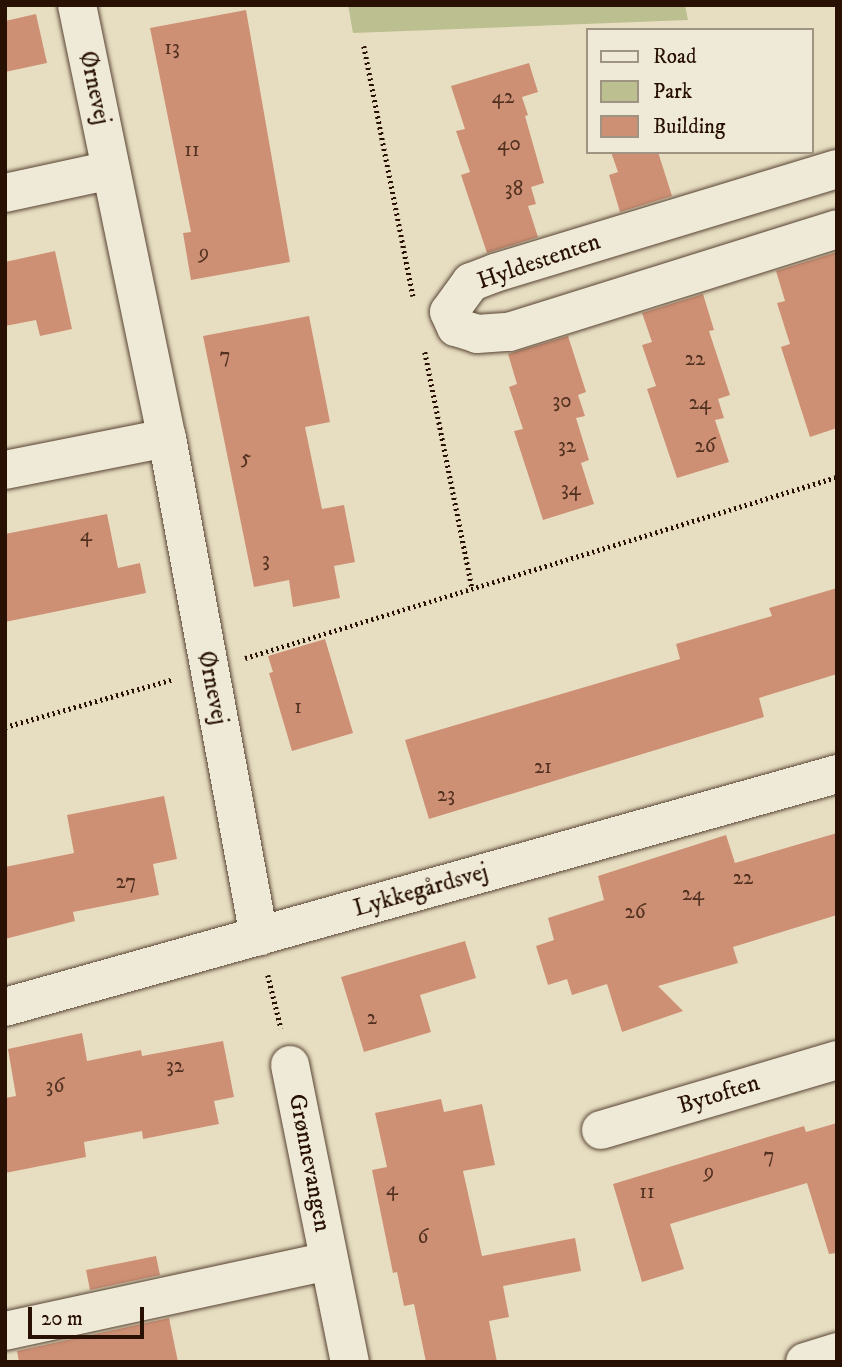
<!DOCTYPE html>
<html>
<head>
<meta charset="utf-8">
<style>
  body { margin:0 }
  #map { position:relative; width:842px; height:1367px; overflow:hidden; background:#e7dec2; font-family:"IM FELL DW Pica",serif }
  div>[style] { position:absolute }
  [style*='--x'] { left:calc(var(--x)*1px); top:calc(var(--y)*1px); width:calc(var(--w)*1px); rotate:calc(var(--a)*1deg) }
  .green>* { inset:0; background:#bcbf8f }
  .building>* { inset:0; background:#ce9075 }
  .path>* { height:4.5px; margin-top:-2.25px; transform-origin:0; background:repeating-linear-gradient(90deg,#281103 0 2px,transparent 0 5.5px) }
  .roads { filter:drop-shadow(0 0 2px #584433) drop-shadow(0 0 2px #584433) }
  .minor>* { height:38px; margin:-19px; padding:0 19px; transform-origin:19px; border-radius:19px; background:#efead7 }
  span { translate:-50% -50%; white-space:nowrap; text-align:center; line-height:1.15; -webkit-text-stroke:5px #efead7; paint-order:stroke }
  .number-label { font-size:21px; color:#523120 }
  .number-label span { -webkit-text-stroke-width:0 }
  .street-label { font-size:24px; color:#281103 }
  .frame { position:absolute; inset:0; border:7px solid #281103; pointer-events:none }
  .legend { position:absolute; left:586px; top:28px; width:228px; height:126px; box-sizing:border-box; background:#efead7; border:2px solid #9f9382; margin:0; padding:9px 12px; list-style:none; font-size:21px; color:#281103 }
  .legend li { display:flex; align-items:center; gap:14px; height:35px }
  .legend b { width:35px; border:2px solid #9f9382 }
  .scale { position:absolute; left:28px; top:1307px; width:116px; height:32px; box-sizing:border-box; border:4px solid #281103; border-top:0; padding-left:9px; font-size:21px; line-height:24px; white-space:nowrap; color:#281103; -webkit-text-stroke:5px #efead7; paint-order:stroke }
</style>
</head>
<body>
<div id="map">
  <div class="green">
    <div style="clip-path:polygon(348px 5px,685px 5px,688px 20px,353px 33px)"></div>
  </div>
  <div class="building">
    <div style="clip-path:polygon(246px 10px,290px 262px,191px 280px,183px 233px,191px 232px,150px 28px)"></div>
    <div style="clip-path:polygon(36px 14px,47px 63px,5px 72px,5px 21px)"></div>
    <div style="clip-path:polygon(529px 63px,538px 92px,522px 97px,528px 115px,525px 116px,544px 183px,531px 187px,536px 204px,528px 206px,538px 237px,487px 253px,461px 175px,470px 172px,456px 131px,465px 129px,451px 86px)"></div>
    <div style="clip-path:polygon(611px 152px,658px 152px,672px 196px,620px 212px,609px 175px,618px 172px)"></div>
    <div style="clip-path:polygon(55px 251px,72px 329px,40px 336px,36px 320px,5px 326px,5px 262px)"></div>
    <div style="clip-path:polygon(837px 252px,837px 428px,810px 437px,781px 347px,790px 344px,777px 303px,785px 301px,776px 271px)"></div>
    <div style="clip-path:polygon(703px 294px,714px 330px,709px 331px,730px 395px,718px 399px,724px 418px,715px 420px,729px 462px,677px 478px,647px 389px,656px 386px,642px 345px,652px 342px,642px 313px)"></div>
    <div style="clip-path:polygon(309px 316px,330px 422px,305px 427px,322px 509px,344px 505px,355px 562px,334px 566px,340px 598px,293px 607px,289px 580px,254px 587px,203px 336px)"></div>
    <div style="clip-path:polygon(568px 336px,586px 392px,578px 395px,585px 416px,576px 418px,589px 460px,581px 463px,594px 504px,543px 520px,514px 431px,523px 429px,509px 387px,517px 384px,508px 354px)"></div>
    <div style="clip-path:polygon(107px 514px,118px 568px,140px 563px,146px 593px,5px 622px,5px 534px)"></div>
    <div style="clip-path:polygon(837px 588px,837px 674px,759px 698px,764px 717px,429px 819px,405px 740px,680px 659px,676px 644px,772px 616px,769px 608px)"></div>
    <div style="clip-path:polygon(325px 639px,353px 733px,292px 751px,269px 673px,273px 672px,268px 656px)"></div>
    <div style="clip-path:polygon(164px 796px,177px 859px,153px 864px,159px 895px,73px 912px,75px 921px,5px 939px,5px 867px,74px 853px,67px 815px)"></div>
    <div style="clip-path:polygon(837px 833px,837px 915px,733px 947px,738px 963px,658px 986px,683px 1011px,622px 1032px,607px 984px,572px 995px,567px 979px,548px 985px,536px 946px,554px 940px,548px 918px,604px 900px,598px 876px,726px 835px,735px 863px)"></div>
    <div style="clip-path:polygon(465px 941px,476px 978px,420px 995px,431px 1032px,364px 1052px,341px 977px)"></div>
    <div style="clip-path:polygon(82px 1033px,87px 1061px,141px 1050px,142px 1056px,223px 1041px,234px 1097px,214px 1101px,219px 1124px,143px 1139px,142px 1131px,84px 1142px,86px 1157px,5px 1173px,5px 1098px,16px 1096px,8px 1049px)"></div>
    <div style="clip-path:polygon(441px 1099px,444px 1112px,482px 1104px,495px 1165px,463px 1171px,482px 1256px,575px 1238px,581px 1271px,503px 1286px,509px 1317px,489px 1321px,497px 1362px,426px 1362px,414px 1304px,404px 1306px,397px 1272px,393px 1273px,372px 1170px,387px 1167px,375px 1113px)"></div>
    <div style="clip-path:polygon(837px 1123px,837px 1253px,829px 1254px,807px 1183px,670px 1224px,684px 1269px,642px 1282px,613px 1184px,804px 1126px,806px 1132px)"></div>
    <div style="clip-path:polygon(156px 1256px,160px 1275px,90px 1290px,86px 1270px)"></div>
    <div style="clip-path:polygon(169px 1318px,178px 1362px,19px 1362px,17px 1351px)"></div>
  </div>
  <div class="path">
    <div style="--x:364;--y:46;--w:255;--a:78.9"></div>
    <div style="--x:425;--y:352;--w:241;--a:78.7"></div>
    <div style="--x:245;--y:658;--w:619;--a:-17"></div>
    <div style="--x:5;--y:727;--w:175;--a:-15.9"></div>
    <div style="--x:268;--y:975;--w:55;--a:76.2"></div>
  </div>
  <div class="roads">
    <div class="minor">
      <div style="--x:77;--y:5;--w:442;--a:78.3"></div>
      <div style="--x:167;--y:438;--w:507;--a:79.55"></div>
      <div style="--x:837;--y:169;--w:357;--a:163.1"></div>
      <div style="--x:495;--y:273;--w:26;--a:159"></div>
      <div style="--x:471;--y:282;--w:37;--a:126"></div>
      <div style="--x:449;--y:312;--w:17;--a:65"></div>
      <div style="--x:456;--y:327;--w:22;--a:18"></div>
      <div style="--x:477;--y:334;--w:32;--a:-4"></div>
      <div style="--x:509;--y:332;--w:344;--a:-17.4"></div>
      <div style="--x:5;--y:193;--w:108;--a:-12.2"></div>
      <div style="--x:5;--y:470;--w:165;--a:-11.2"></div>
      <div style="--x:5;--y:1007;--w:864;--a:-15.64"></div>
      <div style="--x:290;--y:1065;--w:303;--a:78.6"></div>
      <div style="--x:601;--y:1130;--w:246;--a:-16.5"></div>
      <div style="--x:5;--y:1331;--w:331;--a:-12.2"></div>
      <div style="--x:805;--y:1362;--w:34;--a:-17"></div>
    </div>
  </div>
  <div class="number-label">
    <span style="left:172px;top:48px">13</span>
    <span style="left:503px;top:97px">42</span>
    <span style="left:509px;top:144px">40</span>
    <span style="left:192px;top:150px">11</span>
    <span style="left:514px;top:189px">38</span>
    <span style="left:204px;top:253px">9</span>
    <span style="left:225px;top:356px">7</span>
    <span style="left:695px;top:359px">22</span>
    <span style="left:562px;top:401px">30</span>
    <span style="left:700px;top:403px">24</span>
    <span style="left:567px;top:446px">32</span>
    <span style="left:705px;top:446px">26</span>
    <span style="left:246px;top:458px">5</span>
    <span style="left:571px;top:489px">34</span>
    <span style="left:86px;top:535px">4</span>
    <span style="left:266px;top:560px">3</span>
    <span style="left:298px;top:707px">1</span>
    <span style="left:543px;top:767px">21</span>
    <span style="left:446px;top:795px">23</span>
    <span style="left:743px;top:878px">22</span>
    <span style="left:126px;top:882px">27</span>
    <span style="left:693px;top:894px">24</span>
    <span style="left:635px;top:912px">26</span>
    <span style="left:372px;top:1018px">2</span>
    <span style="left:175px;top:1066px">32</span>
    <span style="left:55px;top:1086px">36</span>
    <span style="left:769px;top:1156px">7</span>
    <span style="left:709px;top:1172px">9</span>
    <span style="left:392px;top:1189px">4</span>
    <span style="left:647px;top:1192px">11</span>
    <span style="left:423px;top:1237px">6</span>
  </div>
  <div class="street-label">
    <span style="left:94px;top:88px;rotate:78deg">Ørnevej</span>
    <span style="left:539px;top:262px;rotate:-19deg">Hyldestenten</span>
    <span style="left:212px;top:688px;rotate:79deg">Ørnevej</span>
    <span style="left:421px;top:891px;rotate:-16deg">Lykkegårdsvej</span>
    <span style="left:719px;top:1095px;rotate:-17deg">Bytoften</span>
    <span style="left:309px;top:1163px;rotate:79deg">Grønnevangen</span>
  </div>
  <div class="frame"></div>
  <ul class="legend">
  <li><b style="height:9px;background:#efead7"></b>Road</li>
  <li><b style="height:19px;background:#bcbf8f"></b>Park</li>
  <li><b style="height:19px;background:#ce9075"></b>Building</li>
  </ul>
  <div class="scale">20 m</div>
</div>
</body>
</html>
